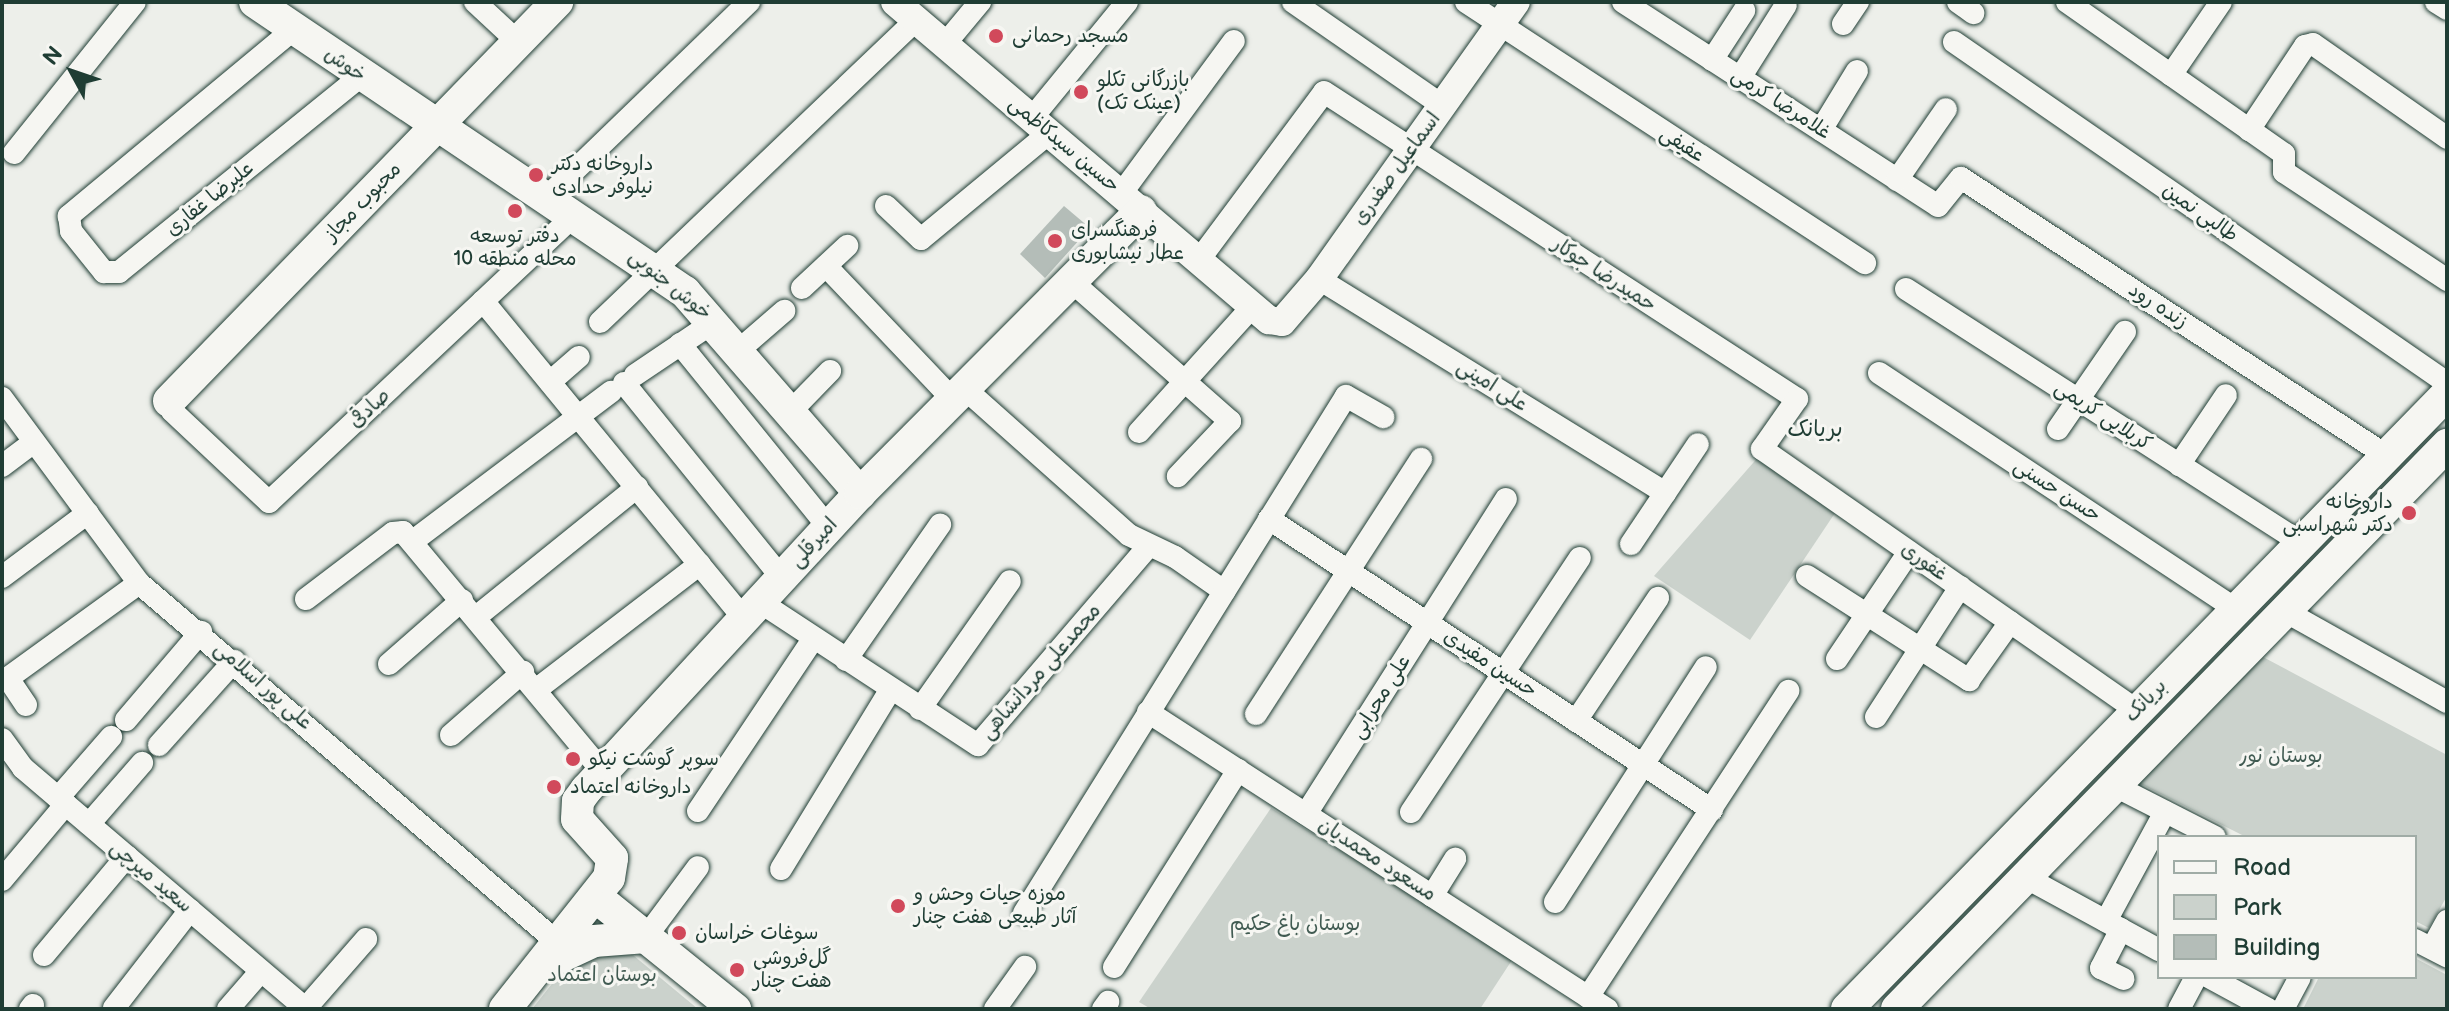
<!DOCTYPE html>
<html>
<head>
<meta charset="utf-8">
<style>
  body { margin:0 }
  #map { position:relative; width:2449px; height:1011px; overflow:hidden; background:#edefea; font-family:"Balsamiq Sans","Playpen Sans Arabic",sans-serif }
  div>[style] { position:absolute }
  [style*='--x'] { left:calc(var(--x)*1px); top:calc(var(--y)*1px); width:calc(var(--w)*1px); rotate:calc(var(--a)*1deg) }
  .green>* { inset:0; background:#cbd2cc }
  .building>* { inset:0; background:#b4bdb8 }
  .roads { filter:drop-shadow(0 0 2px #1f3d34) drop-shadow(0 0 2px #1f3d34) }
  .minor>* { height:22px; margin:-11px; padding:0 11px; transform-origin:11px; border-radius:11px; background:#f6f6f2 }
  .tertiary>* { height:28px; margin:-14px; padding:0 14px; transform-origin:14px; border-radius:14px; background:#f6f6f2 }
  .secondary>* { height:32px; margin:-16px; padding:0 16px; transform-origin:16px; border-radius:16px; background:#f6f6f2 }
  .dots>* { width:22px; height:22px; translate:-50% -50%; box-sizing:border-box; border:4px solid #f6f6f2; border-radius:50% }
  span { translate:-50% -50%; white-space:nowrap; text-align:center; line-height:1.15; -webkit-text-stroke:6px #f6f6f2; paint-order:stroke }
  .poi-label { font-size:20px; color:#1f3d34 }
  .left { translate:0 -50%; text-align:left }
  .right { translate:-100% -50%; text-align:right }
  .street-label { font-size:20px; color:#1f3d34 }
  .park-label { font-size:20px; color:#415b52 }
  .neighbourhood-label { font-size:22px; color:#1f3d34 }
  .frame { position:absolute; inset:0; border:4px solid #1f3d34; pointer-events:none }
  .legend { position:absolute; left:2157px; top:835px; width:260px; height:144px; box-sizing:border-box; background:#f6f6f2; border:2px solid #a0aca6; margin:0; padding:10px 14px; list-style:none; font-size:24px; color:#1f3d34 }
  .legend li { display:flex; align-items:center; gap:16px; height:40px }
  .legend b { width:40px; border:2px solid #a0aca6 }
  .north { position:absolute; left:32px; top:32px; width:80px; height:80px; -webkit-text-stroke:6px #f6f6f2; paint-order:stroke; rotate:310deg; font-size:22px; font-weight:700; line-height:32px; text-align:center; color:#1f3d34 }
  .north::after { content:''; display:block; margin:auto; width:28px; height:36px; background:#1f3d34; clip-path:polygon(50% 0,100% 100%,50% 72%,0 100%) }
</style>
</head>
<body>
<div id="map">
  <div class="green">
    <div style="clip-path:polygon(1760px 455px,1837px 510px,1750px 640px,1654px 576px)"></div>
    <div style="clip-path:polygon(2263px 657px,2447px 755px,2447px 896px,2429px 928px,2415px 921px,2415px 837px,2246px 837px,2139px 783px)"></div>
    <div style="clip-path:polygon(1271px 808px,1514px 957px,1480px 1009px,1151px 1009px,1139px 1002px)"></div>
    <div style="clip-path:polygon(598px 926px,698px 1009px,532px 1009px)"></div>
    <div style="clip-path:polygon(2415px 958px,2447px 975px,2447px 1009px,2303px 1009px,2319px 977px,2415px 977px)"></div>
  </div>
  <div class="building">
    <div style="clip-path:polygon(1064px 206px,1090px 228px,1045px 278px,1020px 254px)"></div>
  </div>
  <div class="roads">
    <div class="minor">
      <div style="--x:475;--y:2;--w:59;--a:42.9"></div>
      <div style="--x:1293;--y:2;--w:183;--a:34.7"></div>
      <div style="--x:1466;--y:2;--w:477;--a:33.2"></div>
      <div style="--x:1623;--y:2;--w:375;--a:32.9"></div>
      <div style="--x:1938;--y:206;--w:36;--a:-51"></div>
      <div style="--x:1961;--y:178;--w:509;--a:33.13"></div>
      <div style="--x:1958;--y:2;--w:19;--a:36"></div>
      <div style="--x:2067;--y:2;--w:265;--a:35"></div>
      <div style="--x:2284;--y:154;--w:18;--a:90"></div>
      <div style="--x:2284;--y:172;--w:196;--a:33.5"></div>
      <div style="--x:2436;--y:2;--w:13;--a:32"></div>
      <div style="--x:1843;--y:24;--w:27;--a:-56"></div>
      <div style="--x:294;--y:29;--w:293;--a:140.3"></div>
      <div style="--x:69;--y:216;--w:15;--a:82"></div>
      <div style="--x:71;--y:231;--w:53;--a:51.2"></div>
      <div style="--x:104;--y:272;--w:15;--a:0"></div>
      <div style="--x:119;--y:272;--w:311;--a:-39"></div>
      <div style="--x:1954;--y:42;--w:599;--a:34.67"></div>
      <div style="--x:945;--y:44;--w:55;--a:-50.2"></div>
      <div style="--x:1712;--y:60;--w:59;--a:-56.9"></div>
      <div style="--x:2171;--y:75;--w:88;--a:-55.6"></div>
      <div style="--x:1740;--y:78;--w:86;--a:-57.8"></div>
      <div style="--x:1032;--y:118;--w:150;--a:-50.7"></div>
      <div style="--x:1821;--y:130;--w:69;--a:-58.6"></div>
      <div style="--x:2249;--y:130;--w:101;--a:-56.3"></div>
      <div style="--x:2305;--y:46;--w:8;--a:-14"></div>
      <div style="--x:2313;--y:44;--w:164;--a:35"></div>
      <div style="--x:14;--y:153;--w:193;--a:-51.3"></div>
      <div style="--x:1897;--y:180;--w:86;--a:-55.4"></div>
      <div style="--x:1121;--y:194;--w:190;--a:-53.6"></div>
      <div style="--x:547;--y:197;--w:281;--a:-44"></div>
      <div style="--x:886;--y:206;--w:48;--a:43.3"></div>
      <div style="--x:921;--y:239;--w:166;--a:-39.6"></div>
      <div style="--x:1199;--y:260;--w:209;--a:-53.3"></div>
      <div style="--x:1324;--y:92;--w:564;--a:32.99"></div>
      <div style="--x:1797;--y:399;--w:61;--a:125"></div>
      <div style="--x:1762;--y:449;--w:457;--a:34.9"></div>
      <div style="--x:826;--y:266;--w:185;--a:46.5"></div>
      <div style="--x:1319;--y:279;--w:407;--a:31.7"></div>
      <div style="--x:1071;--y:281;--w:212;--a:41.4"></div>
      <div style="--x:1230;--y:421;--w:76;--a:133.4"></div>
      <div style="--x:802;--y:288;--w:62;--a:-43"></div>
      <div style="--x:1906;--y:289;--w:470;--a:32.7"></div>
      <div style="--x:483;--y:301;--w:411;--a:50.6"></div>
      <div style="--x:600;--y:322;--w:437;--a:-43.7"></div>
      <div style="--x:680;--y:344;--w:235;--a:51"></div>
      <div style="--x:739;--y:350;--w:60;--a:-40.9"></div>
      <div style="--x:1879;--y:373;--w:426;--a:33.5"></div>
      <div style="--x:635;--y:375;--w:97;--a:-34"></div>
      <div style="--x:550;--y:382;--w:38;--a:-41"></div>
      <div style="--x:624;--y:383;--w:251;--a:51"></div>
      <div style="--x:964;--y:388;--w:221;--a:41.7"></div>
      <div style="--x:1129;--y:535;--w:51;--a:25.6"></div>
      <div style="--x:1175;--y:557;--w:60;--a:34.8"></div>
      <div style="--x:2;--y:398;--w:230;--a:53.5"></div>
      <div style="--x:139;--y:583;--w:552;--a:40.67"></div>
      <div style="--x:169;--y:401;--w:10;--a:73"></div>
      <div style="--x:172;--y:411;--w:133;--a:43.2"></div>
      <div style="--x:269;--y:502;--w:420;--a:-43.2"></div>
      <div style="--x:791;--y:411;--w:56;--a:-45.7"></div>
      <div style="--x:2058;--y:429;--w:118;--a:-55.4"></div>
      <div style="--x:1139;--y:432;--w:170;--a:-47.9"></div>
      <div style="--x:2179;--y:465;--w:84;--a:-56.1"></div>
      <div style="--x:2;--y:466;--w:40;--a:-37"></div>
      <div style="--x:1269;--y:519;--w:530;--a:33.3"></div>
      <div style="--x:413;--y:541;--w:248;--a:-37"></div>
      <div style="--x:1631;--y:544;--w:120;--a:-56.2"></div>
      <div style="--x:1807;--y:576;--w:193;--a:32.7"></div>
      <div style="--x:1969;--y:680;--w:71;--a:-54.7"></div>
      <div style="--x:2;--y:577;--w:107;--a:-36.7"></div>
      <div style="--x:306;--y:599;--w:109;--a:-37.2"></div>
      <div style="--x:393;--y:533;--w:10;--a:-6"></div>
      <div style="--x:403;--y:532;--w:312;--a:50.2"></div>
      <div style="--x:760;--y:602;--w:261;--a:33.3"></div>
      <div style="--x:978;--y:745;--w:261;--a:-49.4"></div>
      <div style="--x:2283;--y:610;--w:188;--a:29.3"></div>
      <div style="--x:476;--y:617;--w:207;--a:-38.9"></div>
      <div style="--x:1837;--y:659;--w:129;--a:-56.1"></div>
      <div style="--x:846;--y:660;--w:165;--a:-55.2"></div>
      <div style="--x:389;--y:664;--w:97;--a:-41.2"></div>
      <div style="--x:537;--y:689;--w:205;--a:-37.5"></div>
      <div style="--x:26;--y:705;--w:32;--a:-124"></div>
      <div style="--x:8;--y:678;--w:162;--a:-35.9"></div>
      <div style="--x:920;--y:709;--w:156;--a:-54.9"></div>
      <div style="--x:1148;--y:712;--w:547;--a:32.91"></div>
      <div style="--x:1256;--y:714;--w:304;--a:-57.1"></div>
      <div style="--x:1876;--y:717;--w:155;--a:-57.1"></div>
      <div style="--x:126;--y:720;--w:116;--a:-49.6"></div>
      <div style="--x:1576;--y:721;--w:148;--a:-56.3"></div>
      <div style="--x:451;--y:735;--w:96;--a:-41.2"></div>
      <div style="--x:2;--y:739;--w:36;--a:54"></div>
      <div style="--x:23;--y:768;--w:372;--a:40.4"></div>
      <div style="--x:159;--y:745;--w:113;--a:-48.2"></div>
      <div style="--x:2113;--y:785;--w:114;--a:27"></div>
      <div style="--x:58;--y:798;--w:81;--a:-49"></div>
      <div style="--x:698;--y:811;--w:208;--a:-56.2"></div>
      <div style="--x:1411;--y:812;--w:305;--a:-56.4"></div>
      <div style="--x:1306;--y:814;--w:373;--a:-57.6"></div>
      <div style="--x:89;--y:824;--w:81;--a:-49"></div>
      <div style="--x:781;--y:869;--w:211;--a:-58.6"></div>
      <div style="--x:2025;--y:877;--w:153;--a:28.6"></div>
      <div style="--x:2;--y:880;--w:99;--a:-49.9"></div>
      <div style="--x:1432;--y:896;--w:44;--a:-58.1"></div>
      <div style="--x:1555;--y:902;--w:279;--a:-57.3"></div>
      <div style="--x:1024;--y:913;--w:609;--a:-58.08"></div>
      <div style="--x:1346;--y:396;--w:43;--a:29.6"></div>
      <div style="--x:2106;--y:921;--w:124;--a:-61.6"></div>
      <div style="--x:2121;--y:929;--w:44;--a:117.1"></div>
      <div style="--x:2101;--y:968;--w:25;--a:26"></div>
      <div style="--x:646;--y:937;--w:87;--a:-53.4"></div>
      <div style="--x:2415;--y:940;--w:36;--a:27"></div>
      <div style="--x:2432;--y:948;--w:31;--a:-61"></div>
      <div style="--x:44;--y:955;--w:129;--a:-50"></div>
      <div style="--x:1114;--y:967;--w:233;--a:-57.8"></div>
      <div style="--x:2209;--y:977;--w:67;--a:28.5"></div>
      <div style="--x:1588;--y:997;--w:366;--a:-56.8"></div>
      <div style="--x:114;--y:1008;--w:124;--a:-52.2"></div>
      <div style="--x:30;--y:1009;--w:5;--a:-53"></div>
      <div style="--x:228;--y:1009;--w:50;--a:-49"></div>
      <div style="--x:305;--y:1009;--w:93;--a:-48.9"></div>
      <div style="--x:995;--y:1009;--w:52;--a:-54.5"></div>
      <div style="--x:1103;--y:1009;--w:9;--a:-54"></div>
      <div style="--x:2179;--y:1009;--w:36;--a:-62"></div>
      <div style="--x:2283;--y:1009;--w:36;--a:-62"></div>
    </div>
    <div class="tertiary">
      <div style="--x:895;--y:2;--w:491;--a:40.4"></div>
      <div style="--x:1269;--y:320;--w:13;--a:9"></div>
      <div style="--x:1282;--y:322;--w:57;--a:-49.3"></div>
      <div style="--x:1319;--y:279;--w:340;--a:-54.6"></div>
    </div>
    <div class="secondary">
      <div style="--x:255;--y:2;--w:519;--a:34"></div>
      <div style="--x:685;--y:292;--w:267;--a:49"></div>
      <div style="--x:169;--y:401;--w:557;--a:-45.8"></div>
      <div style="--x:596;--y:897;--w:179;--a:38.9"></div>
      <div style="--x:547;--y:963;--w:52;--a:-25.1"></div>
      <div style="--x:594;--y:941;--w:52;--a:-4.4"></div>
      <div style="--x:505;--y:1009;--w:167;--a:-51.6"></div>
      <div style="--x:609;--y:878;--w:20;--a:-81"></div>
      <div style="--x:612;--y:858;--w:52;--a:-131.9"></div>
      <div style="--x:577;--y:819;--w:18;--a:-87"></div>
      <div style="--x:578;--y:801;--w:14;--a:-54"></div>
      <div style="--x:586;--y:790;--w:404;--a:-47.3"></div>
      <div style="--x:860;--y:493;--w:398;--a:-45.1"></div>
      <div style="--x:1847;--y:1009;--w:859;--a:-45.71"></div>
      <div style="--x:1897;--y:1009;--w:788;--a:-45.72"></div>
    </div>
  </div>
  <div class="dots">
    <div style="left:996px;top:36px;background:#d1495b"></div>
    <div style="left:1081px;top:92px;background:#d1495b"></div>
    <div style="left:536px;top:175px;background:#d1495b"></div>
    <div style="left:515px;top:211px;background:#d1495b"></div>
    <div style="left:1055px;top:241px;background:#d1495b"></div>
    <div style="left:2409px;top:513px;background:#d1495b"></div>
    <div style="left:573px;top:759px;background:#d1495b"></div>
    <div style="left:554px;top:787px;background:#d1495b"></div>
    <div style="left:898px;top:906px;background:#d1495b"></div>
    <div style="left:679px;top:933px;background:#d1495b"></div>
    <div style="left:737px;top:970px;background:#d1495b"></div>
  </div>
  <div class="poi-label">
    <span class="left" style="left:1012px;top:36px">مسجد رحمانی</span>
    <span class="left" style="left:1097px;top:92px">بازرگانی تکلو<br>(عینک تک)</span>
    <span class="left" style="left:552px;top:176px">داروخانه دکتر<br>نیلوفر حدادی</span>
    <span class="left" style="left:1071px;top:242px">فرهنگسرای<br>عطار نیشابوری</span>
    <span style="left:515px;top:248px">دفتر توسعه<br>محله منطقه 10</span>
    <span class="right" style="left:2393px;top:514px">داروخانه<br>دکتر شهراسبی</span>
    <span class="left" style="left:589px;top:759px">سوپر گوشت نیکو</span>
    <span class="left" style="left:570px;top:787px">داروخانه اعتماد</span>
    <span class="left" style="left:914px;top:906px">موزه حیات وحش و<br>آثار طبیعی هفت چنار</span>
    <span class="left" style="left:695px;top:933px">سوغات خراسان</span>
    <span class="left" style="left:753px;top:970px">گل‌فروشی<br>هفت چنار</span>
  </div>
  <div class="street-label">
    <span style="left:345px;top:65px;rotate:35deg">خوش</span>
    <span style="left:1781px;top:104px;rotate:33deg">غلامرضا کرمی</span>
    <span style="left:1064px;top:145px;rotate:40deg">حسین سیدکاظمی</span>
    <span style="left:1682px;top:145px;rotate:33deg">عفیفی</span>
    <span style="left:1397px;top:169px;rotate:-54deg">اسماعیل صفدری</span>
    <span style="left:210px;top:199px;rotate:-39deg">علیرضا غفاری</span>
    <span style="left:363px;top:202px;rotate:-46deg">محبوب مجاز</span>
    <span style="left:2200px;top:213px;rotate:35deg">طالبی نمین</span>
    <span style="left:1604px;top:275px;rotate:33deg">حمیدرضا جوکار</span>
    <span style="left:670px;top:285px;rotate:39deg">خوش جنوبی</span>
    <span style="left:2158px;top:306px;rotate:33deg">زنده رود</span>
    <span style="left:1492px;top:386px;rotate:32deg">علی امینی</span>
    <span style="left:370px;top:409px;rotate:-44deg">صادقی</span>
    <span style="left:2103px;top:416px;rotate:33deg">کربلایی کریمی</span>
    <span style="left:2057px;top:491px;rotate:33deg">حسن حسنی</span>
    <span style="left:814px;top:543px;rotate:-47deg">امیرقلی</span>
    <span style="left:1924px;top:562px;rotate:35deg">غفوری</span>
    <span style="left:1490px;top:664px;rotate:33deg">حسین مفیدی</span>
    <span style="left:1041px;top:672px;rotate:-49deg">محمدعلی مردانشاهی</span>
    <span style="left:263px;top:686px;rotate:41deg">علی پور اسلامی</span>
    <span style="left:1381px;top:697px;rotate:-58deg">علی محرابی</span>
    <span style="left:2146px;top:701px;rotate:-46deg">بریانک</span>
    <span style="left:1377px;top:860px;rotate:33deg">مسعود محمدیان</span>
    <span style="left:151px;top:877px;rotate:40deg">سعید میرچی</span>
  </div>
  <div class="park-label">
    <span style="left:2281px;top:756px">بوستان نور</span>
    <span style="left:1295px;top:924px">بوستان باغ حکیم</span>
    <span style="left:602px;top:975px">بوستان اعتماد</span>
  </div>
  <div class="neighbourhood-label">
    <span style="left:1815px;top:430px">بریانک</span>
  </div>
  <div class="frame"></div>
  <ul class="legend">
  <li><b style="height:10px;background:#f6f6f2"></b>Road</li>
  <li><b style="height:22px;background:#cbd2cc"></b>Park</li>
  <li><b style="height:22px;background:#b4bdb8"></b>Building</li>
  </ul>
  <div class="north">N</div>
</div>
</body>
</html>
